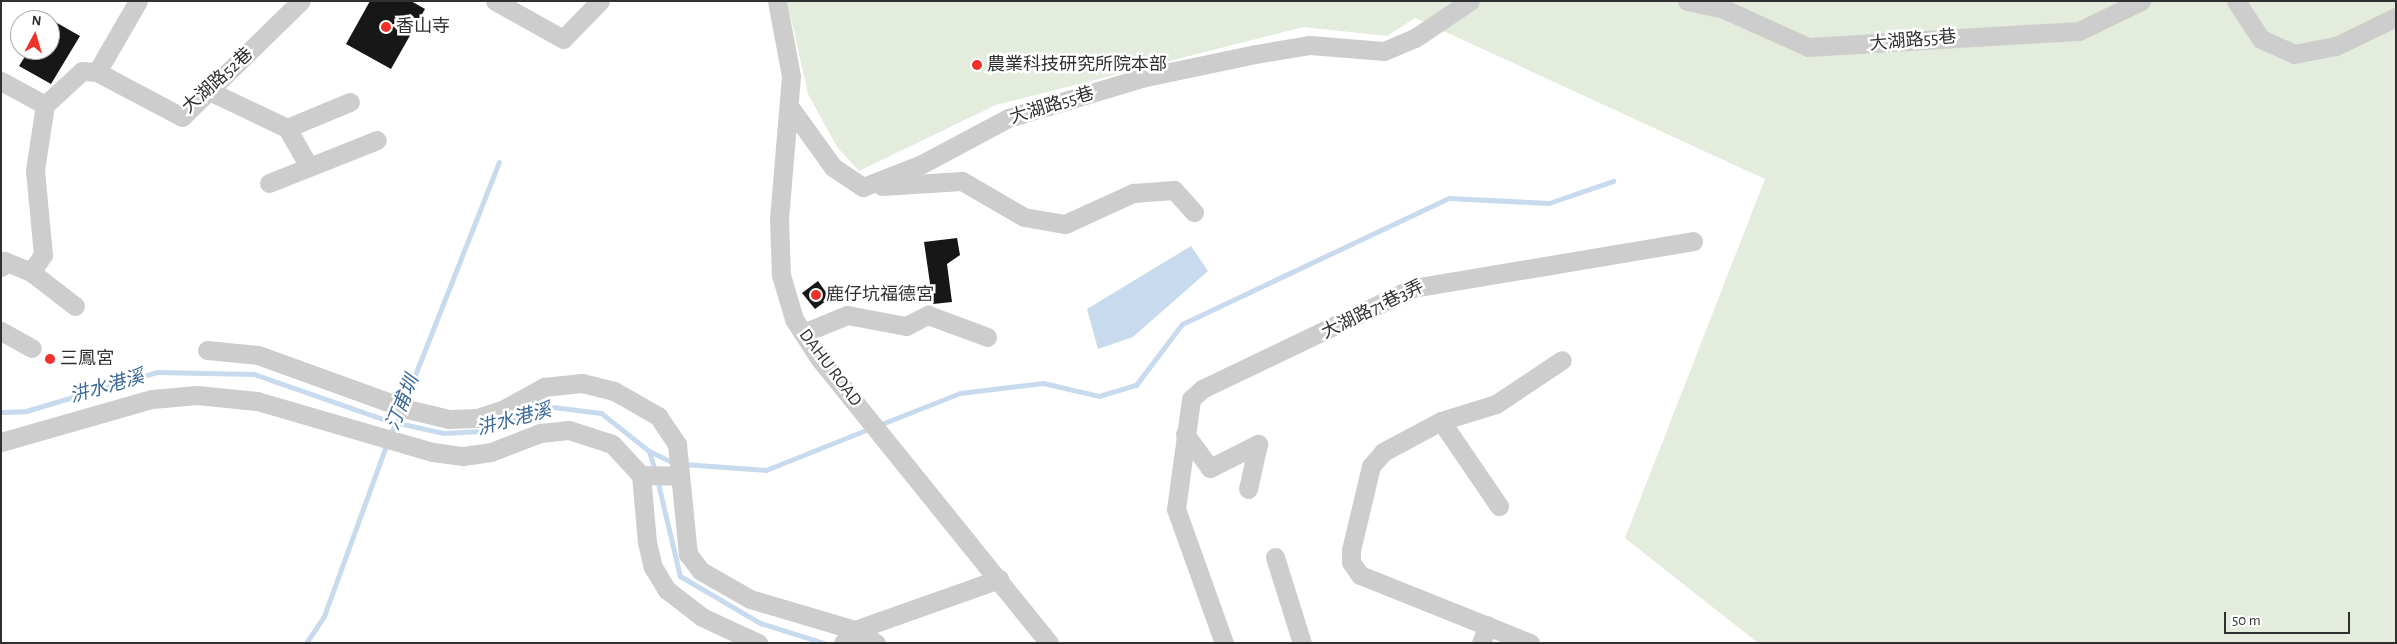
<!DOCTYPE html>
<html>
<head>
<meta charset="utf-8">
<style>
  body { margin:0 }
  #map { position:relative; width:2397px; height:644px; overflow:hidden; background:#fff; font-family:"Alegreya Sans","Noto Sans TC",sans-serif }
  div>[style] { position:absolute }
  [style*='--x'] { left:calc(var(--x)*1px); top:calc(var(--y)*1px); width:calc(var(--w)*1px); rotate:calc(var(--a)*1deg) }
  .green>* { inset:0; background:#e4eddd }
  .water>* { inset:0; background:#c8dbee }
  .stream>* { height:5px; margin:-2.5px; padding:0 2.5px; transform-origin:2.5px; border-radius:2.5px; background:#c8dbee }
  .building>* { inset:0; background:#171717 }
  .minor>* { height:19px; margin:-9.5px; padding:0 9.5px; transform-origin:9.5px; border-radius:9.5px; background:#cdcdcd }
  .dots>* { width:14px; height:14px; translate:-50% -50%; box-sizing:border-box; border:2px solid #fff; border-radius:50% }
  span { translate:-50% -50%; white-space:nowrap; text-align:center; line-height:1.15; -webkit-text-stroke:5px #fff; paint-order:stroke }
  .poi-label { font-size:18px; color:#303030 }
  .left { translate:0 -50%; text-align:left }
  .street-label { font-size:18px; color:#303030 }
  .water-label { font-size:19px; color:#396897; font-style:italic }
  .frame { position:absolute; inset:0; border:2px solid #303030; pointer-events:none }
  .north { position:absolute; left:10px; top:10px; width:50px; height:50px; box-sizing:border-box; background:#fff; border:1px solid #acacac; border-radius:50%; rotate:6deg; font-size:14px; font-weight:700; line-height:20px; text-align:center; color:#303030 }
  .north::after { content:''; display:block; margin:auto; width:18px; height:22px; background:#ef312a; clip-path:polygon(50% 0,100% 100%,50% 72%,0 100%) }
  .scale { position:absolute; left:2224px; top:612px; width:126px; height:22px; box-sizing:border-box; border:2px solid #303030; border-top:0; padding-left:6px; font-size:15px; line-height:18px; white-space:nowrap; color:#303030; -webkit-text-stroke:4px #fff; paint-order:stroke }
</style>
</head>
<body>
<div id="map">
  <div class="green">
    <div style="clip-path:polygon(787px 1px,2396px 1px,2396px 643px,1758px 643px,1625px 538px,1765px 179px,1415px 18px,1387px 36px,1303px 27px,996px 105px,859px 171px,837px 147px,808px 94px)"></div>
  </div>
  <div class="water">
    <div style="clip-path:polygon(1191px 246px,1208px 271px,1133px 337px,1098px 349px,1087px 309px)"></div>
  </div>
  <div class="stream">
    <div style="--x:404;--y:403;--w:259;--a:-68.5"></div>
    <div style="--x:1;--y:412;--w:25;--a:-2"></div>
    <div style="--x:26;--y:411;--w:137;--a:-16.6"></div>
    <div style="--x:157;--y:372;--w:97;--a:1.2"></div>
    <div style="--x:254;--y:374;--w:139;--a:19.3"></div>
    <div style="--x:385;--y:420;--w:59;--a:12.6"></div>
    <div style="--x:443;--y:433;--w:39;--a:-3"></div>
    <div style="--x:482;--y:431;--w:75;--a:-18.7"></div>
    <div style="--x:553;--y:407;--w:48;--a:7.1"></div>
    <div style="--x:601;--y:413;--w:61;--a:38.4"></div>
    <div style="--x:649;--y:451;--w:21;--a:73"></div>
    <div style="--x:879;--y:425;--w:87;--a:-21.6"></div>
    <div style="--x:960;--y:393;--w:84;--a:-6.9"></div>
    <div style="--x:1043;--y:383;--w:57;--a:13.1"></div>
    <div style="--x:1099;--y:396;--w:39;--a:-17"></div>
    <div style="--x:1136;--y:385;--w:76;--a:-53"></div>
    <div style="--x:1182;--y:324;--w:295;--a:-25.3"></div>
    <div style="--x:1449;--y:198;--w:100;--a:2.9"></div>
    <div style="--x:1549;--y:203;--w:68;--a:-19"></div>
    <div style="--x:390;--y:435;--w:26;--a:-65"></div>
    <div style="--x:649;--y:451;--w:28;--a:26"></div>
    <div style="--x:683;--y:464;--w:83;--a:4.1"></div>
    <div style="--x:766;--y:470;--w:113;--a:-21.8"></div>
    <div style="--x:657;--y:479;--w:100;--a:76.7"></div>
    <div style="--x:680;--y:576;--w:93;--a:30.4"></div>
    <div style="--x:760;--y:623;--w:67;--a:17.4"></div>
    <div style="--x:306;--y:643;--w:32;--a:-56"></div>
    <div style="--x:324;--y:616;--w:184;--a:-70"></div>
  </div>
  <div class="building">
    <div style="clip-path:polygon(370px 1px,411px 1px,425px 9px,391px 69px,346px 44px)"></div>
    <div style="clip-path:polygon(50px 19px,80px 36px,51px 84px,19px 66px,29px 50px,50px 50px)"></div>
    <div style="clip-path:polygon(957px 238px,960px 255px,947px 264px,952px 302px,933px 304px,924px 242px)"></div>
    <div style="clip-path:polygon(818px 281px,830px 298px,815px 309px,802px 293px)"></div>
  </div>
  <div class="minor">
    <div style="--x:495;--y:1;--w:78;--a:29.2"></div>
    <div style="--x:563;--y:39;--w:53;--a:-45.8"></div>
    <div style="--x:777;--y:1;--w:76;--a:79.4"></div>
    <div style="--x:791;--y:76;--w:144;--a:94.8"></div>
    <div style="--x:779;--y:219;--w:56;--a:88"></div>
    <div style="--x:781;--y:275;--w:46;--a:73.5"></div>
    <div style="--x:794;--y:319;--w:46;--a:57.3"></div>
    <div style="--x:819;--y:358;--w:366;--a:51.1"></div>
    <div style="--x:1687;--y:1;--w:38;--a:12"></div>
    <div style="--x:1724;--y:9;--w:92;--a:24.3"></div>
    <div style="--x:1808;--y:47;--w:271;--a:-3.4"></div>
    <div style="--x:2079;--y:31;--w:69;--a:-25.8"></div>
    <div style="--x:2236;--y:1;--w:45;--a:56.7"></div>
    <div style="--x:2261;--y:39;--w:36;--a:24"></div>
    <div style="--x:2294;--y:54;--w:43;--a:-10.8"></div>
    <div style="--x:2336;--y:46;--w:67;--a:-25.8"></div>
    <div style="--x:97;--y:72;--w:82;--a:-60"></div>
    <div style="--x:1;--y:81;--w:50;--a:28.6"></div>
    <div style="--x:209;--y:91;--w:86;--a:25.4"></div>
    <div style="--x:287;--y:128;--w:43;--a:60.4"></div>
    <div style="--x:789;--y:106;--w:75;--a:54.2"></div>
    <div style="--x:833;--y:167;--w:36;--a:34"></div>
    <div style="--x:863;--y:187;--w:63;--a:-21.3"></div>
    <div style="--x:922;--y:164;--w:98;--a:-28.1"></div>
    <div style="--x:1008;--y:118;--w:139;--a:-16.7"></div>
    <div style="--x:1141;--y:78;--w:117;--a:-11.8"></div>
    <div style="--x:1256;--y:54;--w:55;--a:-9.5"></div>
    <div style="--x:1310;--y:45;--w:74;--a:4.6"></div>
    <div style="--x:1384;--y:51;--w:34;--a:-23"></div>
    <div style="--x:1415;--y:38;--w:66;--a:-33.9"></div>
    <div style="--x:287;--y:128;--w:68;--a:-22.4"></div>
    <div style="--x:269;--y:183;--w:116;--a:-21.7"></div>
    <div style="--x:882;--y:186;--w:80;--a:-3.6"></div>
    <div style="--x:962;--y:181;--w:72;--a:30.1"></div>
    <div style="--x:1024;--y:217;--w:42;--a:9.7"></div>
    <div style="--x:1065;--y:224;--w:75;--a:-24.5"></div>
    <div style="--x:1133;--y:193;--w:41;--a:-4.2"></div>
    <div style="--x:1174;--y:190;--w:30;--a:48"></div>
    <div style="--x:1;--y:267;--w:7;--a:-63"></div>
    <div style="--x:4;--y:261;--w:29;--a:22"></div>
    <div style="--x:75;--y:306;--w:56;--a:-142.3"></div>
    <div style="--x:31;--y:272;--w:21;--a:-55"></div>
    <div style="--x:43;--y:255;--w:85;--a:-95.4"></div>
    <div style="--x:35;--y:170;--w:66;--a:-81.3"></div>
    <div style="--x:45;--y:105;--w:50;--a:-42.6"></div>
    <div style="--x:82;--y:71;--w:15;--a:4"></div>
    <div style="--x:97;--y:72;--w:96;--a:27.9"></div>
    <div style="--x:182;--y:117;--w:166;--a:-44.3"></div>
    <div style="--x:1;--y:331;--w:35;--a:29"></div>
    <div style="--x:803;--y:333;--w:48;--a:-22.2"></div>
    <div style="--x:847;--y:315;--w:60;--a:10.6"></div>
    <div style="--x:906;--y:326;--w:25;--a:-27"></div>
    <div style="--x:928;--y:315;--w:63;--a:20.4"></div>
    <div style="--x:207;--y:350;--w:51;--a:5.6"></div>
    <div style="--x:258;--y:355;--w:158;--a:19.9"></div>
    <div style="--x:407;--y:409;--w:43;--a:13.4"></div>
    <div style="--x:449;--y:419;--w:28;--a:-2"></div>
    <div style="--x:477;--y:418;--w:28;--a:-18"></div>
    <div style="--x:504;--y:409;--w:46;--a:-28.8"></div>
    <div style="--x:544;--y:387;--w:38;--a:-6"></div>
    <div style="--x:582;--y:383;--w:33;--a:14"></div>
    <div style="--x:614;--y:391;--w:51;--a:29.6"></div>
    <div style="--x:658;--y:416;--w:34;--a:56"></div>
    <div style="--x:677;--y:444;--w:111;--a:84.3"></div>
    <div style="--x:688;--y:554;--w:21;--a:53"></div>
    <div style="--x:701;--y:571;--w:56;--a:29.7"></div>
    <div style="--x:750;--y:599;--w:109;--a:16.4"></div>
    <div style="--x:855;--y:630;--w:25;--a:32"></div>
    <div style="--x:1441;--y:421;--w:103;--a:55.7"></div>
    <div style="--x:1185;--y:434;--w:42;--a:53.7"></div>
    <div style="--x:1210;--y:468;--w:54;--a:-26.6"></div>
    <div style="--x:1258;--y:444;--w:46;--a:102.5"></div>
    <div style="--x:1;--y:442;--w:157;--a:-15.9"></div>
    <div style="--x:152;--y:399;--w:45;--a:-5.1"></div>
    <div style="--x:197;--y:395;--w:60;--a:5.7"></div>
    <div style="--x:257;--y:401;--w:183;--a:16.2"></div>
    <div style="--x:433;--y:452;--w:30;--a:8"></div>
    <div style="--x:463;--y:456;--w:28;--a:-8"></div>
    <div style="--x:491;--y:452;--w:53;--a:-21.2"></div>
    <div style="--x:540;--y:433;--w:29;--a:-6"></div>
    <div style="--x:569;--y:430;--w:45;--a:18"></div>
    <div style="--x:612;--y:444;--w:42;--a:46.9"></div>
    <div style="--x:641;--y:475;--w:67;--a:84.9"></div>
    <div style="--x:647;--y:542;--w:26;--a:77"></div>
    <div style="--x:653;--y:567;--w:27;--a:59"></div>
    <div style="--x:667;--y:590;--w:44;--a:37.6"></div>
    <div style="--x:702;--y:617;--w:62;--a:24.9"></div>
    <div style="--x:641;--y:475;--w:39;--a:1"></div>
    <div style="--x:1275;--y:557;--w:90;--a:72.6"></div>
    <div style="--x:843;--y:643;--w:18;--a:-47"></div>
    <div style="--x:855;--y:630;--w:153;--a:-19.5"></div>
    <div style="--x:1224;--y:643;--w:142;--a:-109.7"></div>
    <div style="--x:1176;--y:509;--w:111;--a:-82.2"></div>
    <div style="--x:1191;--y:399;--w:15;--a:-42"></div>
    <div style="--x:1202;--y:389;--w:234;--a:-25.6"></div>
    <div style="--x:1413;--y:288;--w:284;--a:-9.5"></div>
    <div style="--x:1481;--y:643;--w:19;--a:-69"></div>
    <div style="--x:1530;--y:643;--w:183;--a:-158.2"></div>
    <div style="--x:1360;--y:575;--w:16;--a:-125"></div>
    <div style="--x:1351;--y:562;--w:12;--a:-90"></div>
    <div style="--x:1351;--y:550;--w:86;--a:-76.6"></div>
    <div style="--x:1371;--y:466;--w:18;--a:-49"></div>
    <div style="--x:1383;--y:452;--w:66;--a:-28.1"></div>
    <div style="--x:1441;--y:421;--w:58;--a:-17.2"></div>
    <div style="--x:1496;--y:404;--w:79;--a:-33.7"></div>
  </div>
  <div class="dots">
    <div style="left:386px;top:27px;background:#ef312a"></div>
    <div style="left:977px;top:65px;background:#ef312a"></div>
    <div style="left:816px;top:295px;background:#ef312a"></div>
    <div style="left:50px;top:359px;background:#ef312a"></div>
  </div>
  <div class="poi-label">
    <span class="left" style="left:396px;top:27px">香山寺</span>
    <span class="left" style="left:987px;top:65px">農業科技研究所院本部</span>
    <span class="left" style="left:826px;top:295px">鹿仔坑福德宮</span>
    <span class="left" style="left:60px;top:359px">三鳳宮</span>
  </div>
  <div class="street-label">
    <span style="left:1913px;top:41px;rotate:-5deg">大湖路55巷</span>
    <span style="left:218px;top:81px;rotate:-42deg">大湖路52巷</span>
    <span style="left:1052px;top:106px;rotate:-17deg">大湖路55巷</span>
    <span style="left:1373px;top:310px;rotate:-26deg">大湖路71巷3弄</span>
    <span style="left:830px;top:368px;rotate:53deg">DAHU ROAD</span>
  </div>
  <div class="water-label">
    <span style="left:107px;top:387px;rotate:-16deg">汫水港溪</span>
    <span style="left:403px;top:403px;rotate:-68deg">汀甫圳</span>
    <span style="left:514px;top:420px;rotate:-15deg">汫水港溪</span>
  </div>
  <div class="frame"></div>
  <div class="north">N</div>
  <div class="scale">50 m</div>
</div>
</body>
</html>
